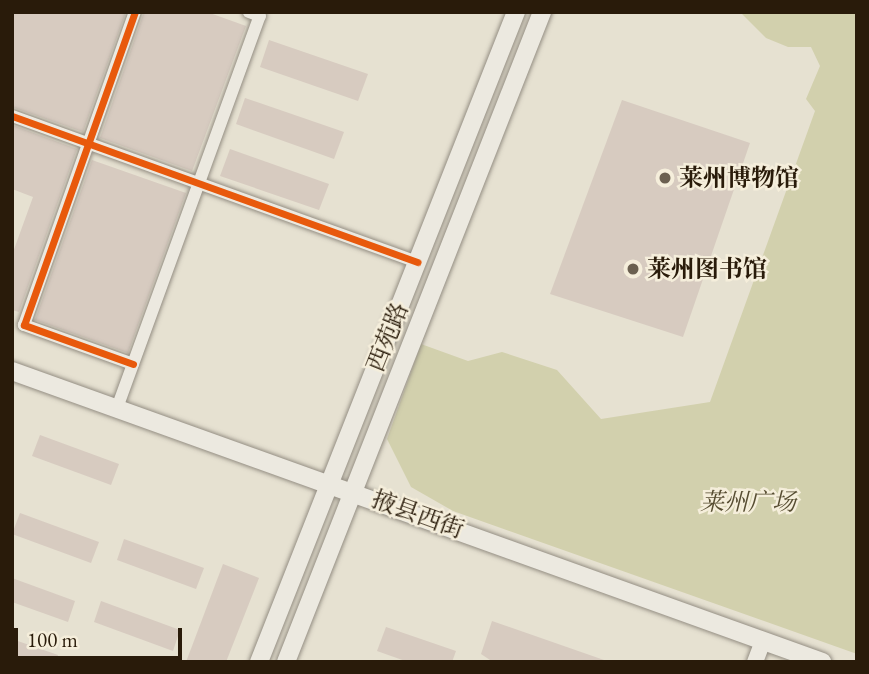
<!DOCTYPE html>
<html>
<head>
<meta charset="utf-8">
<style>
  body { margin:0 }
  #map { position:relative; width:869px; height:674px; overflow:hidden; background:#e6e1d1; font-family:"EB Garamond","Noto Serif SC",serif }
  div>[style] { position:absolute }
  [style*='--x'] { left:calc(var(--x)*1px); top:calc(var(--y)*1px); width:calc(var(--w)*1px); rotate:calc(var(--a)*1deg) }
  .green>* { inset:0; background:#d2d0ad }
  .building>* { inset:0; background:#d7cbc0 }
  .roads { filter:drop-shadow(0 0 2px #948e83) drop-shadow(0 0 2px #948e83) }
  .minor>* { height:12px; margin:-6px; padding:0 6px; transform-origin:6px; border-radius:6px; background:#ece9e0 }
  .tertiary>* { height:16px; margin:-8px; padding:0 8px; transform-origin:8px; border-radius:8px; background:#ece9e0 }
  .secondary>* { height:18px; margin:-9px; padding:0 9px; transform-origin:9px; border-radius:9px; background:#ece9e0 }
  .cycleway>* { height:7px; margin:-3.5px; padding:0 3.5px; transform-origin:3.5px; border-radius:3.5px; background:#e8590c }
  .dots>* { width:19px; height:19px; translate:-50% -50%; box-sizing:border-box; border:4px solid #f5eedb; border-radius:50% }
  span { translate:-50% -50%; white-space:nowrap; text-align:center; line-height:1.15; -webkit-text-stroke:5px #f5eedb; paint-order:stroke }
  .poi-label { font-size:24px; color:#291b0a; font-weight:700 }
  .left { translate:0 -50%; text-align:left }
  .street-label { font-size:24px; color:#291b0a }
  .park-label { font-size:24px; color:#574d32; font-style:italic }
  .frame { position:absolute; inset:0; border:14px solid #291b0a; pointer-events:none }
  .scale { position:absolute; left:14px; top:628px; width:168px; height:32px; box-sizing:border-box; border:4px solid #291b0a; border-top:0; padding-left:9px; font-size:21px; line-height:24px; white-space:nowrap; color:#291b0a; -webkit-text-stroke:5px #f5eedb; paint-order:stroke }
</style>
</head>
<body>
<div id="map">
  <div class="green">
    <div style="clip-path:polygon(740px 12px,857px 12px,857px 654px,453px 511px,411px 487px,387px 439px,421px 344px,468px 361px,502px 352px,557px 370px,601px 419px,710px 402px,815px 111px,806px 99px,820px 66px,811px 47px,788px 47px,766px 38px)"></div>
  </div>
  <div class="building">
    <div style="clip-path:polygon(12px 12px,126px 12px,83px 132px,12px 107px)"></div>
    <div style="clip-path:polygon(144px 12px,207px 12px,246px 26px,192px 171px,100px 138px)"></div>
    <div style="clip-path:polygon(269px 40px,368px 74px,358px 101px,260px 67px)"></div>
    <div style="clip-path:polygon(245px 98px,344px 132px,334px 159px,236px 124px)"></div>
    <div style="clip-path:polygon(622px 100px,750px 143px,683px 337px,550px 294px)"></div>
    <div style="clip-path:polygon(12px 125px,77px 149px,19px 312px,12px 310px,12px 255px,33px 197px,12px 189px)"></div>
    <div style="clip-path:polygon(230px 149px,329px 184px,319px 210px,220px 176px)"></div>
    <div style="clip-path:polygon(92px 160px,186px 193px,128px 353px,35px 320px)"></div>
    <div style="clip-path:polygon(40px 435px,119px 464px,111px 485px,32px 456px)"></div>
    <div style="clip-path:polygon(20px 513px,99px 542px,91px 563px,12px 534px)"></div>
    <div style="clip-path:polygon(124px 539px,204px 568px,196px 589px,117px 560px)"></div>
    <div style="clip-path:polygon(223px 564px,259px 578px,226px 662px,186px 662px)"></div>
    <div style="clip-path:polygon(12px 578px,75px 601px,68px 622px,12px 602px)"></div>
    <div style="clip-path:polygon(101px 601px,180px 630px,173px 651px,94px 622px)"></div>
    <div style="clip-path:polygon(492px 621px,604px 660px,604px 662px,493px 662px,481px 654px)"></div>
    <div style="clip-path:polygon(386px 627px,456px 651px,452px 662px,408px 662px,377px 651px)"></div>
    <div style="clip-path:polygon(12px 639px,58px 655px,56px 662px,12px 660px)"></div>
  </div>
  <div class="roads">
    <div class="minor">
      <div style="--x:12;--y:116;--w:431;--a:19.8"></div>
      <div style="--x:133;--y:364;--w:116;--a:-160.3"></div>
      <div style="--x:24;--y:325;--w:332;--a:-70.5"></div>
      <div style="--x:117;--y:408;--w:417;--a:-70"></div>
      <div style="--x:260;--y:16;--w:12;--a:-160"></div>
    </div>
    <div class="tertiary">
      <div style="--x:755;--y:662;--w:22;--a:-69"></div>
    </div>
    <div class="secondary">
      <div style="--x:12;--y:371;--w:861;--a:19.76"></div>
      <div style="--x:259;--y:662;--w:699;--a:-68.43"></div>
      <div style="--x:286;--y:662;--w:699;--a:-68.5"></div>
    </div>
  </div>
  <div class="cycleway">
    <div style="--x:12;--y:116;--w:431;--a:19.8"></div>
    <div style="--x:133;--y:364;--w:116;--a:-160.3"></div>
    <div style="--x:24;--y:325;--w:332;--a:-70.5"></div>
  </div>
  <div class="dots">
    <div style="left:665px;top:178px;background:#6b6050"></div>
    <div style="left:633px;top:269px;background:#6b6050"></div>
  </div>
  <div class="poi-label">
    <span class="left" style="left:679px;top:178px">莱州博物馆</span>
    <span class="left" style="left:647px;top:269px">莱州图书馆</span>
  </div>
  <div class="street-label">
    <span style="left:387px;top:337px;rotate:-68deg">西苑路</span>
    <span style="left:418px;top:514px;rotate:20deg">掖县西街</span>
  </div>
  <div class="park-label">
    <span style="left:748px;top:502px">莱州广场</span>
  </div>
  <div class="frame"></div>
  <div class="scale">100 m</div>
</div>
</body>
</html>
